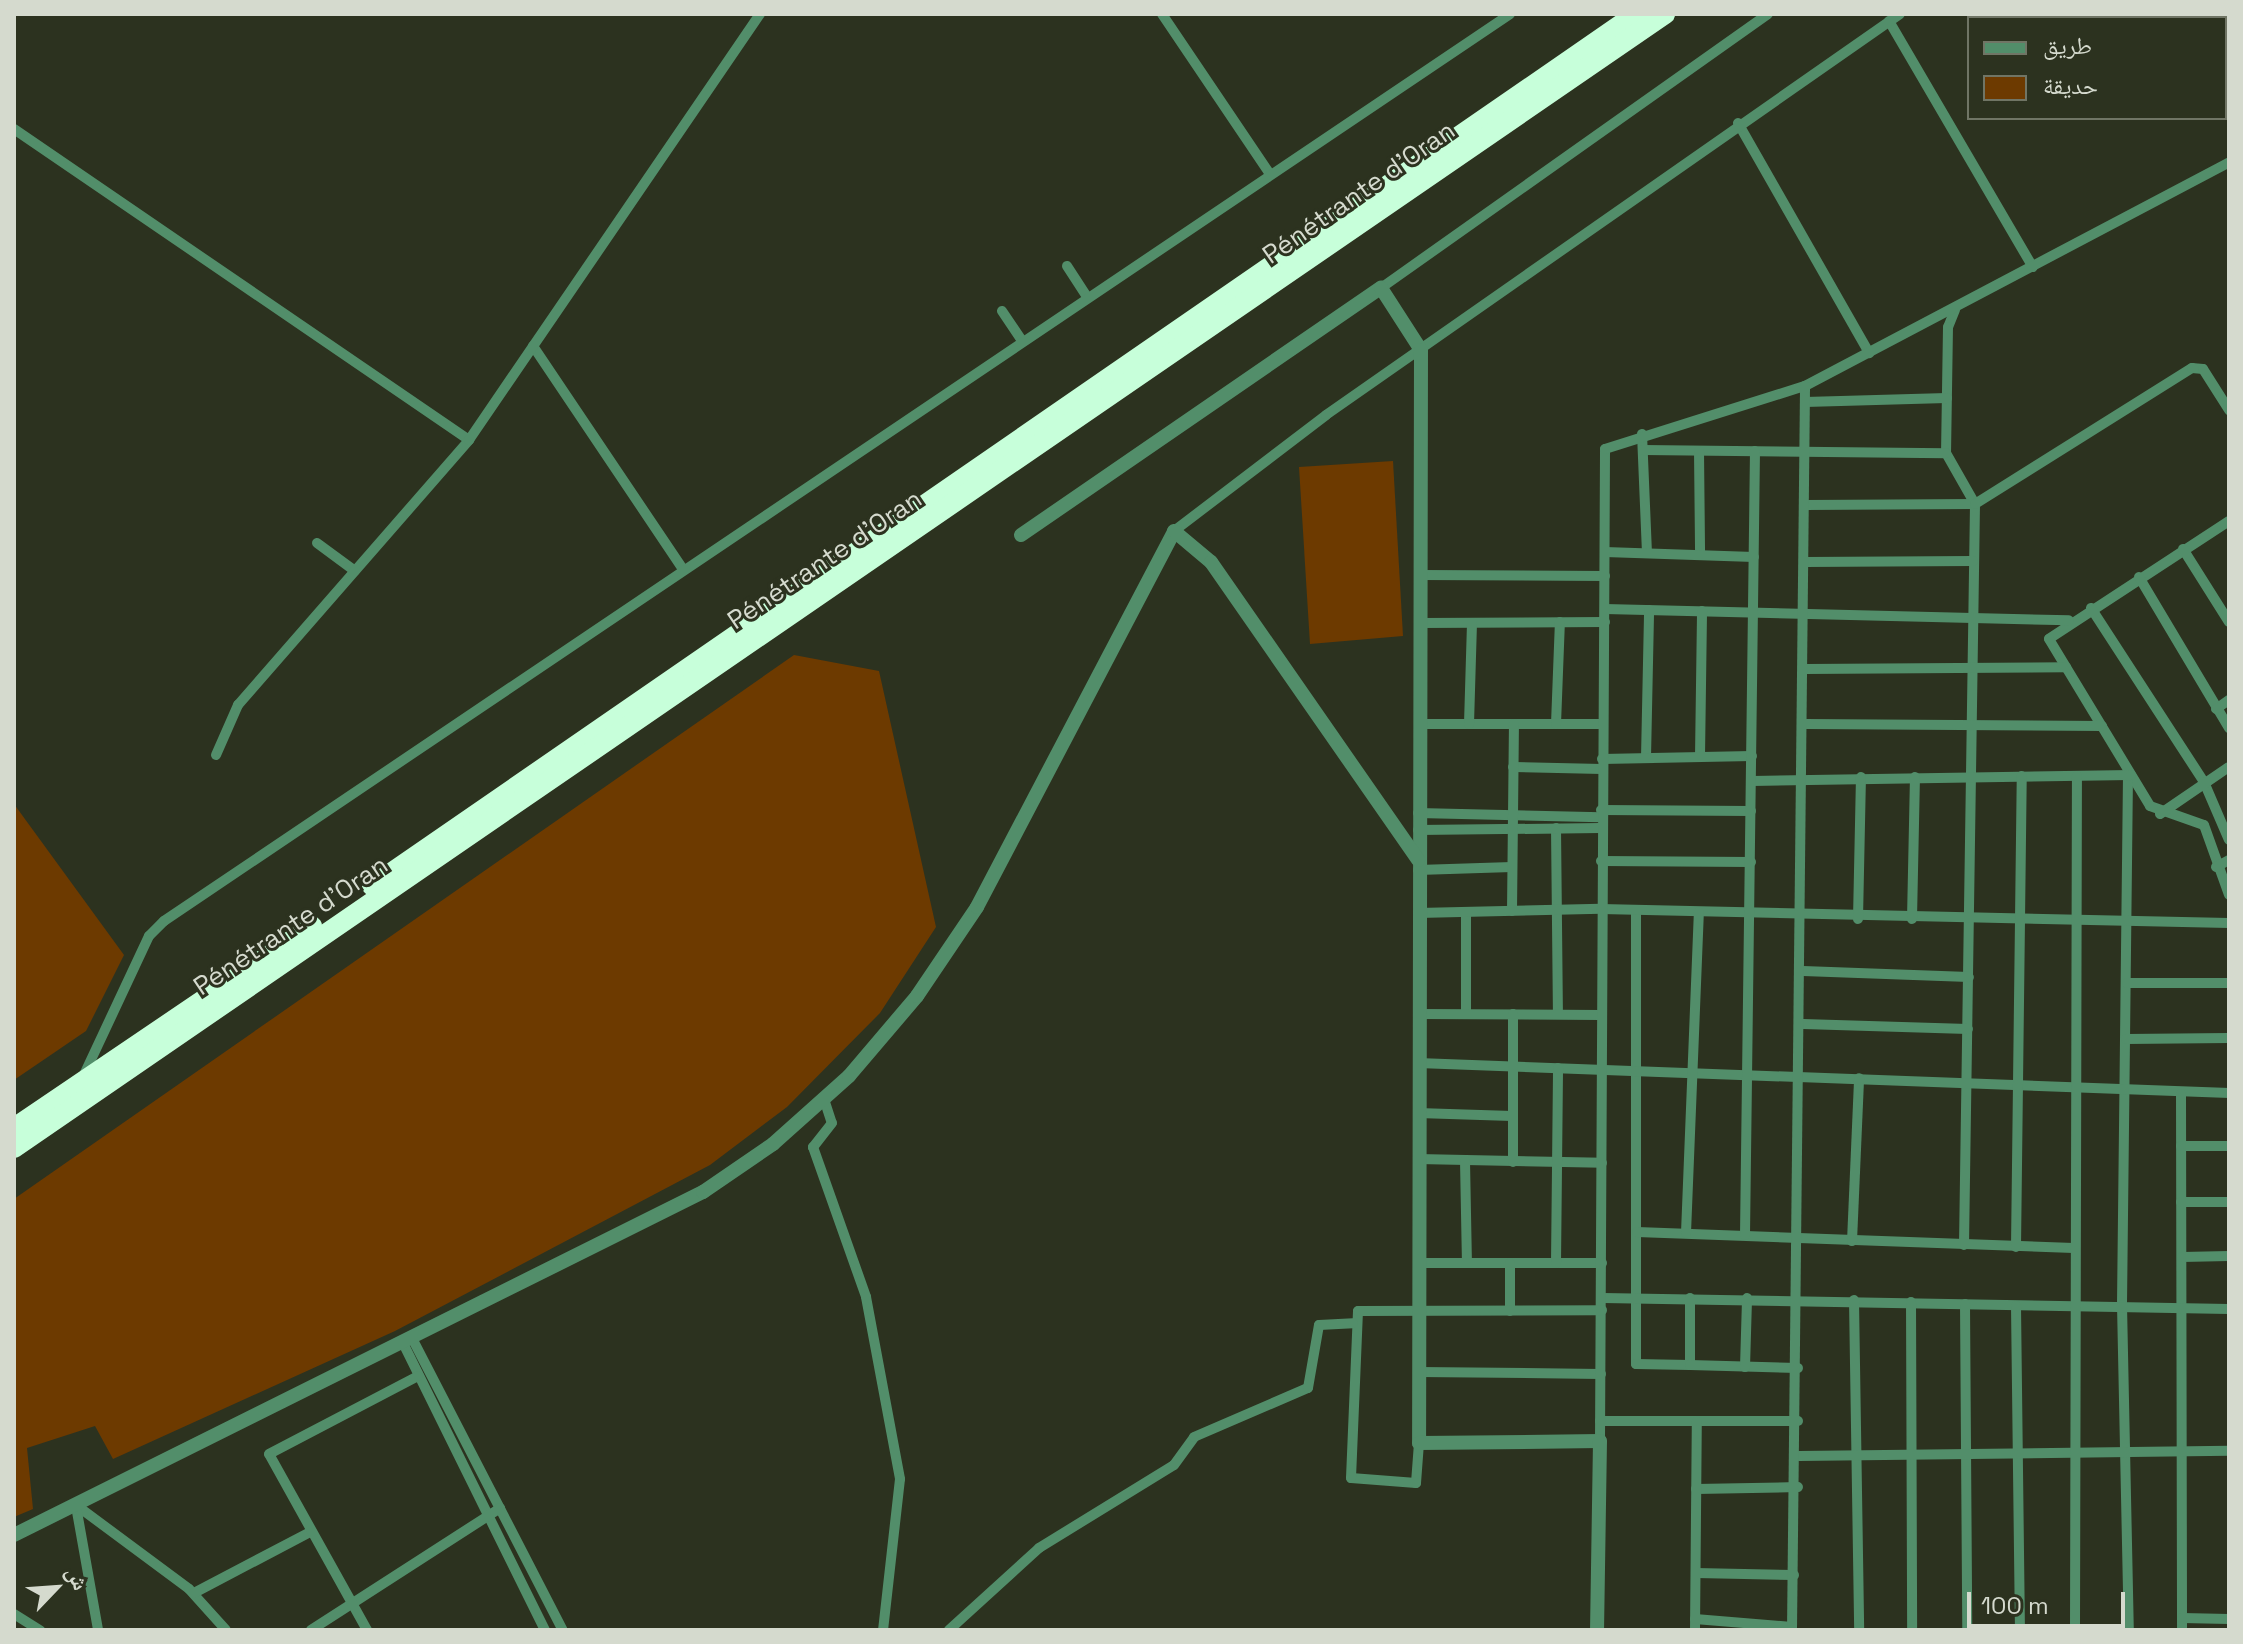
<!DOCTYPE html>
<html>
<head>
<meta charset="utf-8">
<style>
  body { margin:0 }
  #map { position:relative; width:2243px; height:1644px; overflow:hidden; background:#2c321f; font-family:"Space Grotesk","Noto Naskh Arabic",sans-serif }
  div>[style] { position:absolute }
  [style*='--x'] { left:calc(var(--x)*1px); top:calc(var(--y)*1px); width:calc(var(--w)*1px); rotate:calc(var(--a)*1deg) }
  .green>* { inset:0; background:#6d3a00 }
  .minor>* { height:10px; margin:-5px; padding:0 5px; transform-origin:5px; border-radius:5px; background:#528e6a }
  .tertiary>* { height:14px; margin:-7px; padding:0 7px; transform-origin:7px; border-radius:7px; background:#528e6a }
  .motorway>* { height:20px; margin:-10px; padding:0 10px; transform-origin:10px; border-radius:10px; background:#c7ffda }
  span { translate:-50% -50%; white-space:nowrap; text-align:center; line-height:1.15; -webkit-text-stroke:6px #2c321f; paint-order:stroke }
  .street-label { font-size:26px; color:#d5dace }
  .frame { position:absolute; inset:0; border:16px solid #d5dace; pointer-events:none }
  .legend { position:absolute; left:1967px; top:16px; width:260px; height:104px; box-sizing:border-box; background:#2c321f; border:2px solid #707565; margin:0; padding:10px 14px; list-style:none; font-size:24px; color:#d5dace }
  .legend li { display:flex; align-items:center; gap:16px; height:40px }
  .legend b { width:40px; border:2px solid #707565 }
  .north { position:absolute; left:16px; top:1548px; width:80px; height:80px; -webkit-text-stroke:6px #2c321f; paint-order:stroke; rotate:65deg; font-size:22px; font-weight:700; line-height:32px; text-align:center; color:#d5dace }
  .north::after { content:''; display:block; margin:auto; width:28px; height:36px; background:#d5dace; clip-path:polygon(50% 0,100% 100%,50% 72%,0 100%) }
  .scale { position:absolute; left:1967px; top:1592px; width:158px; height:36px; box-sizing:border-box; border:4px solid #d5dace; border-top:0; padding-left:10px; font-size:24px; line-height:28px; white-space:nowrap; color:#d5dace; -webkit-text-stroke:6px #2c321f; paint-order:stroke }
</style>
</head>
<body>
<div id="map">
  <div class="green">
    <div style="clip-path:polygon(1393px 461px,1403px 636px,1310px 644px,1299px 467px)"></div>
    <div style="clip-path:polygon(794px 655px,879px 671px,936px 927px,880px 1013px,787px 1107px,710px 1165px,395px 1331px,113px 1459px,95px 1426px,27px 1448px,33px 1509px,14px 1517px,14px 1199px)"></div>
    <div style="clip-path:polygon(14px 804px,124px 955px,86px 1031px,14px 1080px)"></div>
  </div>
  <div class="minor">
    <div style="--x:1162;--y:14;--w:193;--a:56"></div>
    <div style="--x:1889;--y:21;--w:285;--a:59.7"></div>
    <div style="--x:1738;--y:123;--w:265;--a:60.3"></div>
    <div style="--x:14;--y:129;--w:551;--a:34.35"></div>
    <div style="--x:1067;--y:266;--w:37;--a:57"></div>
    <div style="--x:1381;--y:288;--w:474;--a:-35.3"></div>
    <div style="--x:1955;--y:310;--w:18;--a:112"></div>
    <div style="--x:1948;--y:327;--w:126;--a:90.9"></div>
    <div style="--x:1946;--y:453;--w:59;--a:60.4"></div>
    <div style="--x:1975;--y:504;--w:741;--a:90.85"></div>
    <div style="--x:1002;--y:311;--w:36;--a:56"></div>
    <div style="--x:533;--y:346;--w:267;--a:56.1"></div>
    <div style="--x:1805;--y:402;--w:142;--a:-1.6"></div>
    <div style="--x:1642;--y:434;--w:119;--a:87.6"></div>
    <div style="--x:1643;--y:450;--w:303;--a:0.6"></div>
    <div style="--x:1699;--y:451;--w:104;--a:89.4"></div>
    <div style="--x:1805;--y:505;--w:170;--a:-0.3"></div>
    <div style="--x:1975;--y:504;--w:256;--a:-32.1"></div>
    <div style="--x:2192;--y:368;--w:11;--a:5"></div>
    <div style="--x:2203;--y:369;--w:49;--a:57.6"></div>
    <div style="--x:2229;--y:521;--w:215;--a:146.8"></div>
    <div style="--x:2049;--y:639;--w:195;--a:58.8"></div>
    <div style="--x:2150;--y:806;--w:57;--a:19.4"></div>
    <div style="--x:2204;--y:825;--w:74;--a:70.3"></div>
    <div style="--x:1174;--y:531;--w:191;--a:-37.3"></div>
    <div style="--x:1326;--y:415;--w:700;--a:-34.94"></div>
    <div style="--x:317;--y:543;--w:47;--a:36.4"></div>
    <div style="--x:2183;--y:549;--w:86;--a:57.8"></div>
    <div style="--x:1605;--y:552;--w:149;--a:1.9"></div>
    <div style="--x:1805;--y:562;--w:168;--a:-0.3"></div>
    <div style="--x:1420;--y:575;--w:185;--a:0.3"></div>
    <div style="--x:2139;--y:577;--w:176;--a:59.2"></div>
    <div style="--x:2091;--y:608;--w:207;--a:57"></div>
    <div style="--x:2204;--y:782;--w:63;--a:66.7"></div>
    <div style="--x:1605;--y:609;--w:464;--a:1.4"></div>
    <div style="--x:1420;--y:623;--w:185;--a:-0.3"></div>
    <div style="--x:1805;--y:669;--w:261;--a:-0.4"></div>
    <div style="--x:2216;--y:709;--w:16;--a:-35"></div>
    <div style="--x:1419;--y:724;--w:184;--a:0"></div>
    <div style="--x:1469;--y:724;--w:101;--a:-88.3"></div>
    <div style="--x:1556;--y:724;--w:102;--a:-87.8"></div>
    <div style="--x:1806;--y:724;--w:296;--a:0.4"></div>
    <div style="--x:216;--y:755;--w:55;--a:-66.3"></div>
    <div style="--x:238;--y:705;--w:352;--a:-48.9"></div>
    <div style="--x:469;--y:440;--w:516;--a:-55.66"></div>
    <div style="--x:1700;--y:757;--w:146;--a:-89.2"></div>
    <div style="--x:1646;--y:758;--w:148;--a:-88.8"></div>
    <div style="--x:1602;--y:759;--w:150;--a:-1.1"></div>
    <div style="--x:1513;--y:767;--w:89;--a:1.3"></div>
    <div style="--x:2128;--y:775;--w:530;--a:90.65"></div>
    <div style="--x:2122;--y:1305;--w:325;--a:88.8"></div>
    <div style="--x:1752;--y:781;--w:379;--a:-0.9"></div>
    <div style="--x:1601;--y:810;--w:150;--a:0.4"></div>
    <div style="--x:1418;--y:813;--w:183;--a:1.3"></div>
    <div style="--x:2160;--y:814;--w:83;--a:-34.3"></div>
    <div style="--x:1556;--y:828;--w:186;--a:89.4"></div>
    <div style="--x:1418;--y:830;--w:182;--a:-0.6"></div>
    <div style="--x:1601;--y:861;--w:150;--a:0.4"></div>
    <div style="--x:2216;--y:867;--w:15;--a:-28"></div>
    <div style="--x:1418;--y:870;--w:94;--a:-1.8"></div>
    <div style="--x:1636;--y:910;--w:454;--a:90"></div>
    <div style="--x:1636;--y:1364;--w:54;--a:1.1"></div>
    <div style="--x:1512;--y:911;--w:187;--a:-89.4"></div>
    <div style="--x:1466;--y:912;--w:101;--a:90"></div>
    <div style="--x:1418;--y:913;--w:183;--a:-1.3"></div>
    <div style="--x:1601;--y:909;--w:628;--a:1.28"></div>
    <div style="--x:1858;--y:919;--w:142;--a:-88.8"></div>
    <div style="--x:1912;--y:919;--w:142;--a:-88.8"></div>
    <div style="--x:1803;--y:971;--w:166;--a:2.1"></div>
    <div style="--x:2127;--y:983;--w:102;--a:0"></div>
    <div style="--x:1418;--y:1014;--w:183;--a:0.3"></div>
    <div style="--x:1803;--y:1024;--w:165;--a:1.7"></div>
    <div style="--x:2126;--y:1039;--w:103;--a:-0.6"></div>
    <div style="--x:1418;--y:1063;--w:812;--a:2.12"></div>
    <div style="--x:82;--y:1079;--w:158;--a:-64.9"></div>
    <div style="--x:149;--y:936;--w:21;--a:-45"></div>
    <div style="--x:164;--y:921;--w:1623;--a:-33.97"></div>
    <div style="--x:2181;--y:1094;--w:536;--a:89.89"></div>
    <div style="--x:824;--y:1099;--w:25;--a:72"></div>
    <div style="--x:832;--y:1123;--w:31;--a:128"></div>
    <div style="--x:813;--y:1147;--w:159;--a:70.5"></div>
    <div style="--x:866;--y:1297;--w:185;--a:79.4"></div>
    <div style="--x:900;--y:1479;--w:152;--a:96.4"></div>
    <div style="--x:1418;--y:1113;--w:94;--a:1.8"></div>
    <div style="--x:2181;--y:1146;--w:48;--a:0"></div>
    <div style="--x:1418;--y:1159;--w:184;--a:1.2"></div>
    <div style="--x:1465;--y:1161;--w:102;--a:88.9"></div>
    <div style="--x:1513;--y:1162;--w:148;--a:-90"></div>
    <div style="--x:2181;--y:1202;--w:48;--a:0"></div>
    <div style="--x:1637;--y:1232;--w:437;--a:2.1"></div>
    <div style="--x:1686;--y:1233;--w:321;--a:-87.7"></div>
    <div style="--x:1745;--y:1235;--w:784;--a:-89.27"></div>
    <div style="--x:1852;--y:1241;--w:163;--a:-87.5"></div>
    <div style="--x:2016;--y:1247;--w:471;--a:-89.3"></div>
    <div style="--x:2182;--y:1257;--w:47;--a:-1.2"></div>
    <div style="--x:1419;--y:1263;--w:183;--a:0"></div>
    <div style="--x:1556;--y:1263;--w:195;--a:-89.4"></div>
    <div style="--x:1603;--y:1298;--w:626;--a:1.01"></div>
    <div style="--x:1690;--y:1298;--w:67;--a:90"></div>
    <div style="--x:1690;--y:1365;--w:108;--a:1.6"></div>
    <div style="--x:1854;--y:1300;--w:330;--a:89.1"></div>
    <div style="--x:1911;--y:1302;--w:328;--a:89.8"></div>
    <div style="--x:1965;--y:1304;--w:326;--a:89.6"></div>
    <div style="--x:2016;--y:1306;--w:324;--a:89.3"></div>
    <div style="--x:1510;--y:1311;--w:48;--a:-90"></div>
    <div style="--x:413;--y:1340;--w:326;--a:62.7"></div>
    <div style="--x:404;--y:1345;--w:318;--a:63.7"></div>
    <div style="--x:1745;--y:1367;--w:69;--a:-88.3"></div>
    <div style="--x:1419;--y:1372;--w:182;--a:0.6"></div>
    <div style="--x:1600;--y:1421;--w:198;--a:0"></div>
    <div style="--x:1600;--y:1441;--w:992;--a:-89.71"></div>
    <div style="--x:1605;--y:449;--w:210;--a:-17.5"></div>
    <div style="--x:1805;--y:386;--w:480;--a:-27.8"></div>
    <div style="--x:1419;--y:1443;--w:40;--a:94.3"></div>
    <div style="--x:1416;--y:1483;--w:65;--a:-175.6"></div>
    <div style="--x:1351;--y:1478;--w:167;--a:-87.6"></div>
    <div style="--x:1358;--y:1311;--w:244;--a:-0.2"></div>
    <div style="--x:1799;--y:1456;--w:430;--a:-0.7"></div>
    <div style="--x:1696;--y:1489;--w:102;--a:-1.1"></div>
    <div style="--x:76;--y:1505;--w:141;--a:36.6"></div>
    <div style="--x:189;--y:1589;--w:55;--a:47.9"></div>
    <div style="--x:76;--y:1506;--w:126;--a:79.9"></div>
    <div style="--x:1696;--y:1573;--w:98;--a:1.2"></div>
    <div style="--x:194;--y:1593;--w:131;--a:-27.7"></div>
    <div style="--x:14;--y:1614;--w:31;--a:32"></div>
    <div style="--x:2182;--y:1618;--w:47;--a:1.2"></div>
    <div style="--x:1695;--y:1619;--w:97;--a:4.7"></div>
    <div style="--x:311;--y:1630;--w:225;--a:-32.8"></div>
    <div style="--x:367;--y:1630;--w:201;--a:-119.1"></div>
    <div style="--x:269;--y:1454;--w:168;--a:-27.6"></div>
    <div style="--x:949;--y:1630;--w:122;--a:-42.3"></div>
    <div style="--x:1039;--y:1548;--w:158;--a:-31.6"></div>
    <div style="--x:1174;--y:1465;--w:34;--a:-54"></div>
    <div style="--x:1194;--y:1437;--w:124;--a:-23.3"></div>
    <div style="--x:1308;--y:1388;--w:64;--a:-80.1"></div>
    <div style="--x:1319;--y:1325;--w:34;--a:-3"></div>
    <div style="--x:1695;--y:1630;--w:209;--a:-89.5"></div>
    <div style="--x:1792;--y:1630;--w:1244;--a:-89.4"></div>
    <div style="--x:2075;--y:1630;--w:854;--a:-89.87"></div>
  </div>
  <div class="tertiary">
    <div style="--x:1021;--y:535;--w:437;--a:-34.5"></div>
    <div style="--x:1381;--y:288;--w:74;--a:57.2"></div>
    <div style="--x:1421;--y:350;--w:1093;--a:90.1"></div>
    <div style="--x:1419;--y:1443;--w:181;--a:-0.6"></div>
    <div style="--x:1600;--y:1441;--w:189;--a:90.9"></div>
    <div style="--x:14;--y:1535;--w:770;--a:-26.47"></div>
    <div style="--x:703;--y:1192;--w:85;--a:-34.4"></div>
    <div style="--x:773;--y:1144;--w:102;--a:-41.8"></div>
    <div style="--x:849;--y:1076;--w:105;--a:-49.6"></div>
    <div style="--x:917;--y:996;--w:107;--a:-56"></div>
    <div style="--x:977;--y:907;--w:424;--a:-62.3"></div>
    <div style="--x:1174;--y:531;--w:48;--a:40"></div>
    <div style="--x:1211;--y:562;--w:363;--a:55.2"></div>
  </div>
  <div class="motorway">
    <div style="--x:372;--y:886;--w:1536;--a:-34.6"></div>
    <div style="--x:14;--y:1128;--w:360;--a:-34.1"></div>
    <div style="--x:14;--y:1148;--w:2003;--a:-34.48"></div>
  </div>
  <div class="street-label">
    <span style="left:1359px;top:193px;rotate:-35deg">Pénétrante d'Oran</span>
    <span style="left:825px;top:560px;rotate:-34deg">Pénétrante d'Oran</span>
    <span style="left:291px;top:926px;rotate:-34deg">Pénétrante d'Oran</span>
  </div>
  <div class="frame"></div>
  <ul class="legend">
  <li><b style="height:10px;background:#528e6a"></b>طريق</li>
  <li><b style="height:22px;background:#6d3a00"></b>حديقة</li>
  </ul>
  <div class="north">ش</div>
  <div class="scale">100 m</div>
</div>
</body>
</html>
